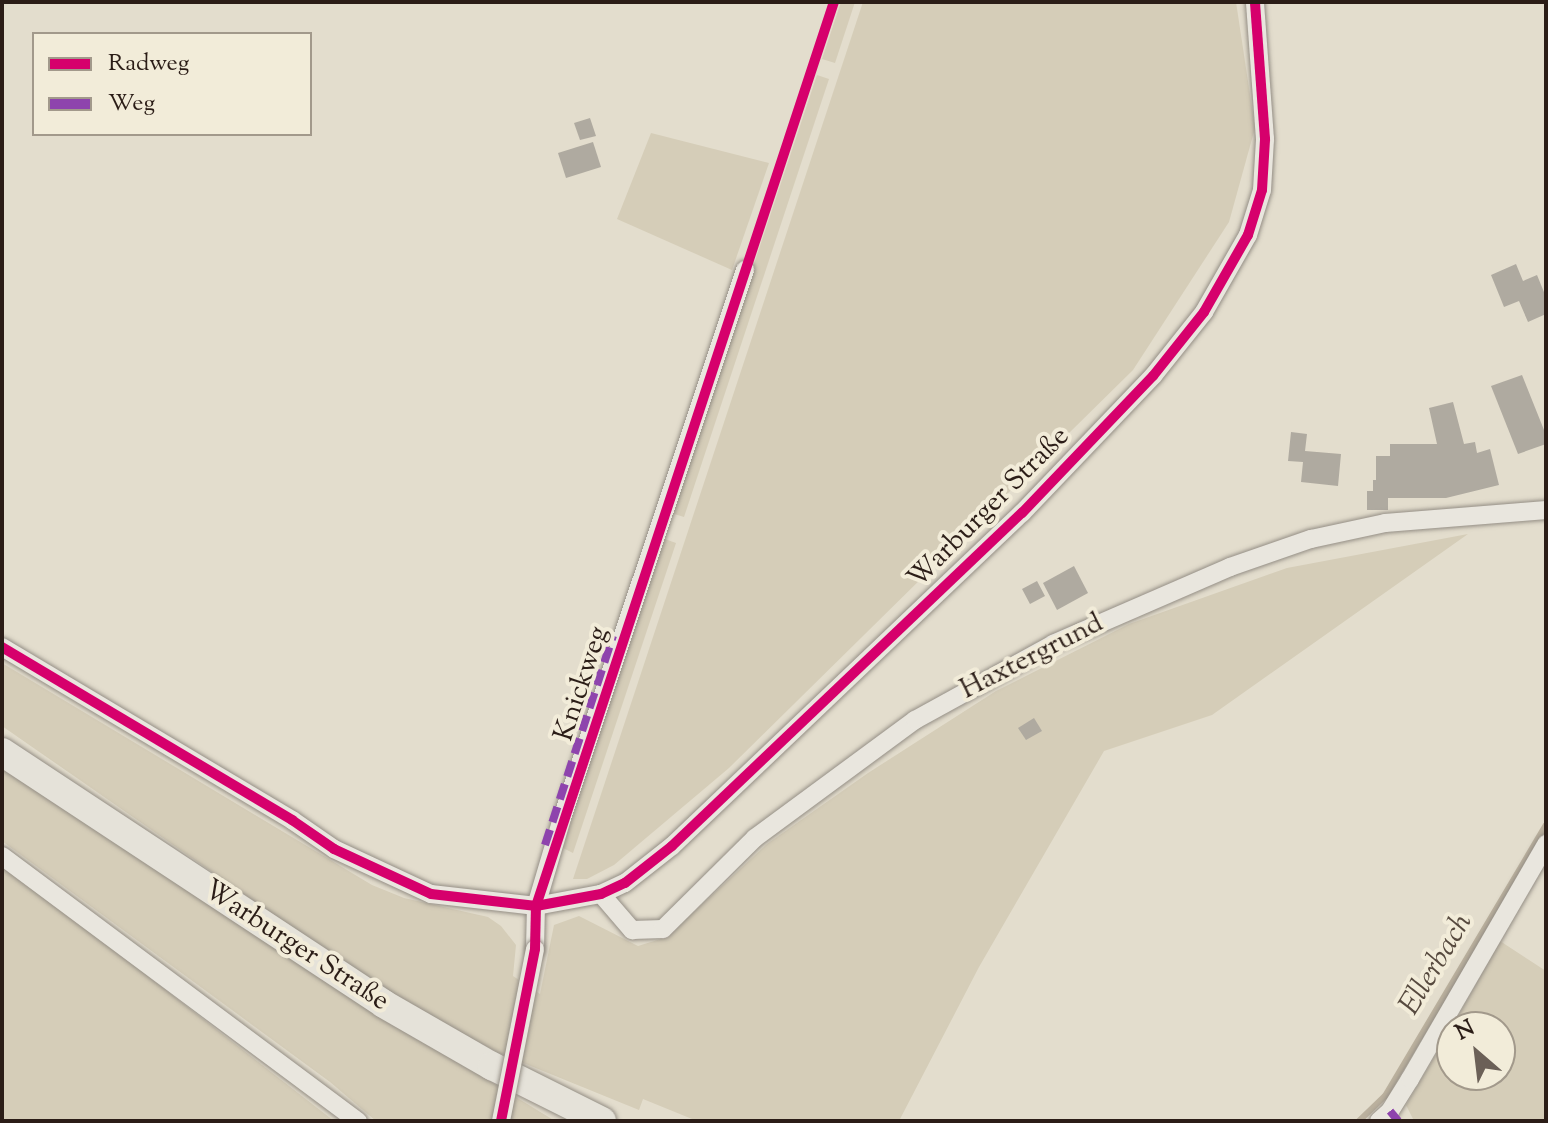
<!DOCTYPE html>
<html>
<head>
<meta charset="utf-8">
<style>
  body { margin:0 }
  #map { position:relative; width:1548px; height:1123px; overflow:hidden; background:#e3ddcd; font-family:"Sorts Mill Goudy",serif }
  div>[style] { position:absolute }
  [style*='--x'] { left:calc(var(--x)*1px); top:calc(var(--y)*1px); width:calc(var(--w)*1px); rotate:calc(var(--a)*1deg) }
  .green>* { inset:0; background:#d5cdb8 }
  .stream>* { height:6px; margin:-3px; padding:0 3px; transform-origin:3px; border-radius:3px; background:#bbb19e }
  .building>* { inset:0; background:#afaaa0 }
  .roads { filter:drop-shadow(0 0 2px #948e85) drop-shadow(0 0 2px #948e85) }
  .minor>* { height:18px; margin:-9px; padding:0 9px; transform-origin:9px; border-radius:9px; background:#e9e6de }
  .primary>* { height:28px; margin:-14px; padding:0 14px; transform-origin:14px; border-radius:14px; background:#e5e2d9 }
  .bridges { filter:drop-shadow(0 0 2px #948e85) drop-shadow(0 0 2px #948e85) }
  .minor-bridge>* { height:18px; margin:-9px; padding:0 9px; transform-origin:9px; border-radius:9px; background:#e9e6de }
  .quiet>* { height:8px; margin-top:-4px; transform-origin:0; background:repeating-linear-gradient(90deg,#8e44ad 0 16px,transparent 0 24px) }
  .cycleway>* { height:10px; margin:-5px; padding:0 5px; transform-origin:5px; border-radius:5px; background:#d6006c }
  span { translate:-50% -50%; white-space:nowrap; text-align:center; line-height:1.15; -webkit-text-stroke:8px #f2ecd9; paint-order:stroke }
  .street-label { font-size:28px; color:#2b1d17 }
  .water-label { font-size:30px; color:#574a3f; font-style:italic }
  .frame { position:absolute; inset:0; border:4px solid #2b1d17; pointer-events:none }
  .legend { position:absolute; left:32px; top:32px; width:280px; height:104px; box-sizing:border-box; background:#f2ecd9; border:2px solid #a2998b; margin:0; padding:10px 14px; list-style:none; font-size:24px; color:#2b1d17 }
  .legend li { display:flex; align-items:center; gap:16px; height:40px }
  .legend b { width:40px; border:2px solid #a2998b }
  .north { position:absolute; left:1436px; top:1011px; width:80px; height:80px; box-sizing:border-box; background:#f2ecd9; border:2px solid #a2998b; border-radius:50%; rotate:332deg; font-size:22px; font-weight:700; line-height:32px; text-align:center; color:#2b1d17 }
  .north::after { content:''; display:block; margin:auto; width:28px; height:36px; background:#6b6057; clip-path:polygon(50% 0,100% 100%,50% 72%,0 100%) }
</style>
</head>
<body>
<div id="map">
  <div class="green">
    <div style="clip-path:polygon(841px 2px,855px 2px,835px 63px,822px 59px)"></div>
    <div style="clip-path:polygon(863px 2px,1236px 2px,1255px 128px,1229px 222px,1133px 370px,729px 768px,614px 865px,587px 879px,573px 879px)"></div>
    <div style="clip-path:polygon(817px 75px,829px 79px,684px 517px,671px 513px)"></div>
    <div style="clip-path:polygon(651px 133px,769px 163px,732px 270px,617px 219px)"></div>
    <div style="clip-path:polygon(1468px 534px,1212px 715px,1104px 751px,979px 967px,899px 1121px,697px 1121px,643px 1099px,639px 1110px,499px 1053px,389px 995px,2px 726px,2px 663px,372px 885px,404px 898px,488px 917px,501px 926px,516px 945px,513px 976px,540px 994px,554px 925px,579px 916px,638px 946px,667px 937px,767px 844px,868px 773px,996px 691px,1129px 624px,1287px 568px)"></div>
    <div style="clip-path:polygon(662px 538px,676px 543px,573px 853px,563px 848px)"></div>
    <div style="clip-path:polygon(2px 766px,380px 1014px,555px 1121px,376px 1121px,330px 1082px,2px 841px)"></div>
    <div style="clip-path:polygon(2px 867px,113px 949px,334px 1121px,2px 1121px)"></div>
    <div style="clip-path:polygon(1500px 941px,1546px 971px,1546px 1121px,1414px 1121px,1406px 1105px,1452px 1027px,1452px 1075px,1500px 1075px,1500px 1027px,1452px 1027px)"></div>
  </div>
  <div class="stream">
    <div style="--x:1359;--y:1121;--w:36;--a:-44"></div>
    <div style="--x:1385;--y:1096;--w:315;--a:-59.3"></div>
  </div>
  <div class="building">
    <div style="clip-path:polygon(590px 118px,596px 136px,580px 140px,574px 123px)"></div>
    <div style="clip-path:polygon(593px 142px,601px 167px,566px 178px,558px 153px)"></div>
    <div style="clip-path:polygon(1516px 264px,1523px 281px,1537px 275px,1546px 297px,1546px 314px,1528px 322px,1519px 301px,1504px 307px,1491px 275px)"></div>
    <div style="clip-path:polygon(1522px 375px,1546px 435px,1546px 444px,1518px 454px,1491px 386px)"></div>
    <div style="clip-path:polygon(1453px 402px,1464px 444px,1475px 442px,1477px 453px,1490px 449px,1499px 485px,1446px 498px,1388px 498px,1388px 510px,1367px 510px,1367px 491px,1373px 491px,1373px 480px,1376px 480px,1376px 456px,1390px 456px,1390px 444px,1437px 444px,1429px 408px)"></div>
    <div style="clip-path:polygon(1291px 432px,1307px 434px,1305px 451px,1341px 454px,1338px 486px,1301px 482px,1303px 462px,1288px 461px)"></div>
    <div style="clip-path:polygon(1074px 566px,1088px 593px,1057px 610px,1043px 583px)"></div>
    <div style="clip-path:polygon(1037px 581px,1045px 596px,1030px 604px,1022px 589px)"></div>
    <div style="clip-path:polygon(1034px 718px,1042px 731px,1026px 740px,1018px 728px)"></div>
  </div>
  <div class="roads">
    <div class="minor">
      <div style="--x:2;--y:647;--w:338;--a:30.8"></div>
      <div style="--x:292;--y:820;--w:51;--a:34.6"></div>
      <div style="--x:334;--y:849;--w:107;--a:24.9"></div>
      <div style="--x:431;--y:894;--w:106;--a:6.5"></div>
      <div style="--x:536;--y:906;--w:66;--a:-10.5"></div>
      <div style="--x:601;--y:894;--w:26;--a:-25"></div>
      <div style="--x:625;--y:883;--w:60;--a:-38.2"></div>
      <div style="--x:672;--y:846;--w:483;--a:-43.6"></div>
      <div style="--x:1022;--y:513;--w:190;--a:-46.3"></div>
      <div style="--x:1153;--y:376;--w:82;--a:-51.4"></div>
      <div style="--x:1204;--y:312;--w:89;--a:-60.3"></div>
      <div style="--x:1248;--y:235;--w:47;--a:-72.7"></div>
      <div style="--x:1262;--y:190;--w:51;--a:-86.6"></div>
      <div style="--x:1265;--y:139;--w:137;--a:-94.2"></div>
      <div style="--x:2;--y:856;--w:444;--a:36.7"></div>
      <div style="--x:601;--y:894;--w:48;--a:49.3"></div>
      <div style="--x:632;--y:930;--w:31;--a:-2"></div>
      <div style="--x:663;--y:929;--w:129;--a:-44.7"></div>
      <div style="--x:755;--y:838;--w:199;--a:-36.4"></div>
      <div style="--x:915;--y:720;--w:158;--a:-28.8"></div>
      <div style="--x:1053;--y:644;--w:193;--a:-23.5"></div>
      <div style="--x:1230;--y:567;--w:86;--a:-19.1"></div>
      <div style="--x:1311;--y:539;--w:76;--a:-12.2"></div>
      <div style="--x:1385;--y:523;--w:162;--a:-4.6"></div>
      <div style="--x:535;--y:949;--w:43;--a:-88.7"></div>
      <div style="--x:536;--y:906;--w:92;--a:-73.5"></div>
      <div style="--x:562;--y:818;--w:578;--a:-71.53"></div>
      <div style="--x:1379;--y:1121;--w:15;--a:-42"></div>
      <div style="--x:1390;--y:1111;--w:38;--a:-58"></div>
      <div style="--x:1410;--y:1079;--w:272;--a:-59.9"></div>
    </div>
    <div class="primary">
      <div style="--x:2;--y:752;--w:458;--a:33.4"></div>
      <div style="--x:384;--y:1004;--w:125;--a:29.9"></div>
      <div style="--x:492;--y:1066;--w:123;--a:26.6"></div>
    </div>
  </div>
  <div class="bridges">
    <div class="minor-bridge">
      <div style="--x:501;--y:1121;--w:175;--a:-78.8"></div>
    </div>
  </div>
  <div class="quiet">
    <div style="--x:545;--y:845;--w:220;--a:-72"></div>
    <div style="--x:1390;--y:1111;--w:13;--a:51"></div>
  </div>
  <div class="cycleway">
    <div style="--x:2;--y:647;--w:338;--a:30.8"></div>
    <div style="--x:292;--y:820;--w:51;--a:34.6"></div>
    <div style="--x:334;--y:849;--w:107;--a:24.9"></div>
    <div style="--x:431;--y:894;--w:106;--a:6.5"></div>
    <div style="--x:536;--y:906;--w:66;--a:-10.5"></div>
    <div style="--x:601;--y:894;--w:26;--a:-25"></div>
    <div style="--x:625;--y:883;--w:60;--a:-38.2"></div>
    <div style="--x:672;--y:846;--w:483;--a:-43.6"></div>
    <div style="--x:1022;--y:513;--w:190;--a:-46.3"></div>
    <div style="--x:1153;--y:376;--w:82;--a:-51.4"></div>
    <div style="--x:1204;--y:312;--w:89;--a:-60.3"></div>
    <div style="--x:1248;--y:235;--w:47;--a:-72.7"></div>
    <div style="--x:1262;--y:190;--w:51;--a:-86.6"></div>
    <div style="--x:1265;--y:139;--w:137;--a:-94.2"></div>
    <div style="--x:501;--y:1121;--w:175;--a:-78.8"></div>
    <div style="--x:535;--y:949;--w:43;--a:-88.7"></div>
    <div style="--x:536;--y:906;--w:952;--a:-71.76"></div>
  </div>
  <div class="street-label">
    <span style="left:989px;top:508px;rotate:-45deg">Warburger Straße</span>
    <span style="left:1032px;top:657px;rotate:-27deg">Haxtergrund</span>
    <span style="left:582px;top:684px;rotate:-72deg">Knickweg</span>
    <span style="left:296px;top:946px;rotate:33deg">Warburger Straße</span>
  </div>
  <div class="water-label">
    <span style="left:1437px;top:965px;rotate:-59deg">Ellerbach</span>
  </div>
  <div class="frame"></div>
  <ul class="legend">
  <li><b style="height:10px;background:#d6006c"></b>Radweg</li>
  <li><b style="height:10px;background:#8e44ad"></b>Weg</li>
  </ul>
  <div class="north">N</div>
</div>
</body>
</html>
